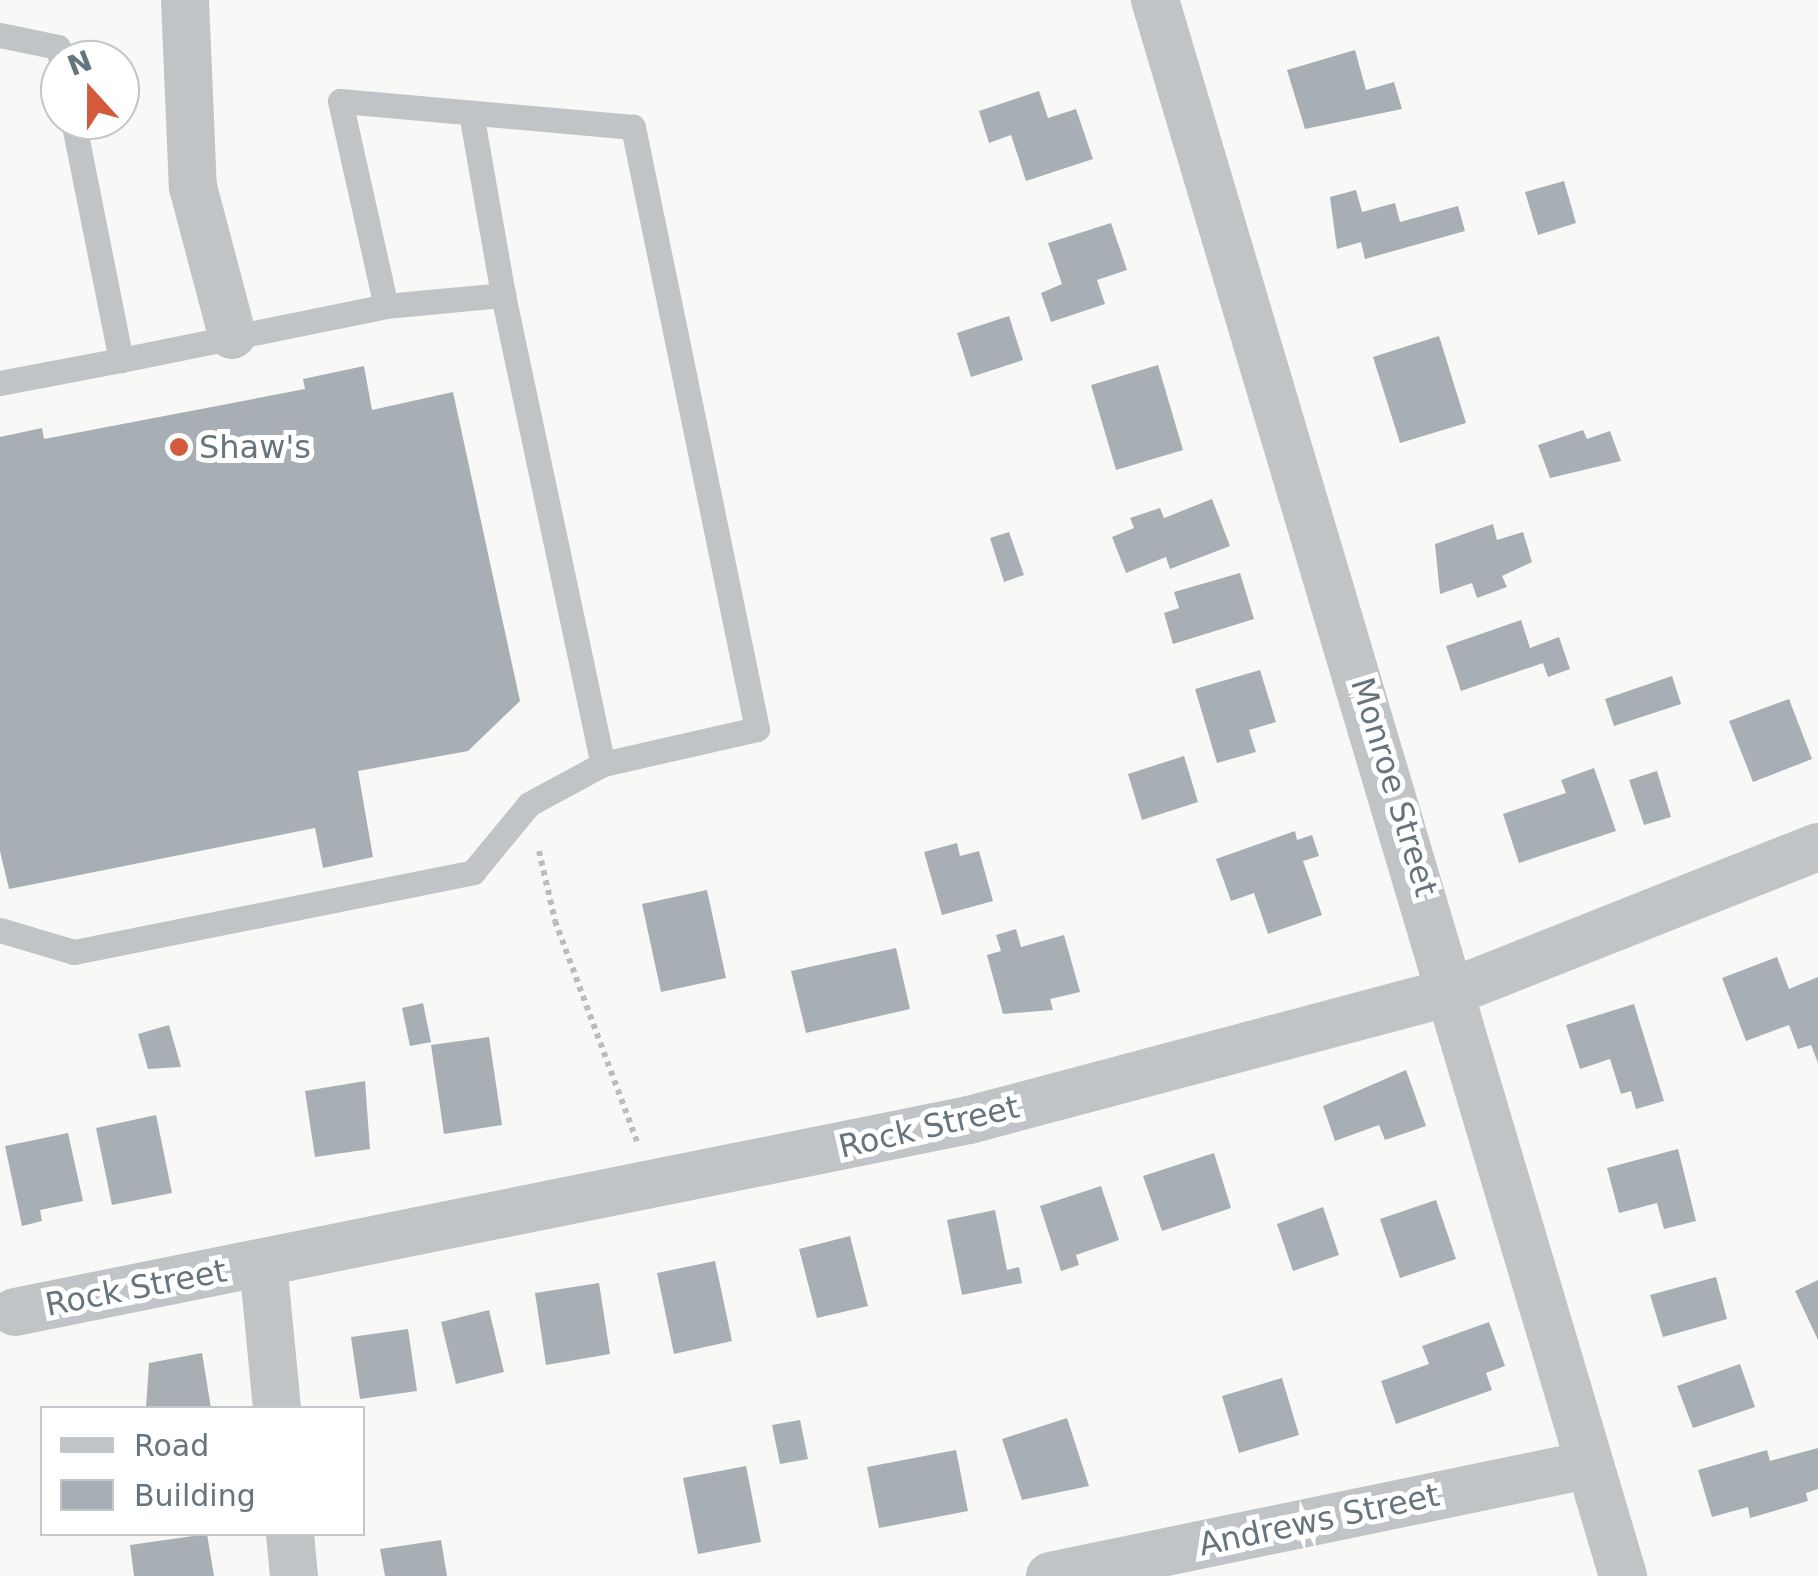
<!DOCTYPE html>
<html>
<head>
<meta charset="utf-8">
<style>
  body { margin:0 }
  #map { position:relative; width:1818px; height:1576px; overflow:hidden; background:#f8f8f6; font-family:"DejaVu Sans",sans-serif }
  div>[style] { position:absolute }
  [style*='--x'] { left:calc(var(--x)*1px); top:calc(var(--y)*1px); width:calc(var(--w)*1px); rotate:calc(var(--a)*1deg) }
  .building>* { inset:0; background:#a8afb4 }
  .path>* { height:6px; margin-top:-3px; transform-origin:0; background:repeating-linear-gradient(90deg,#babdbf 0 5px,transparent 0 10px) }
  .service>* { height:25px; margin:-12.5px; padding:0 12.5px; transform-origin:12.5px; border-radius:12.5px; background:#c0c4c7 }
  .minor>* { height:48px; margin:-24px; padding:0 24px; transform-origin:24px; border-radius:24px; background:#c0c4c7 }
  .dots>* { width:28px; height:28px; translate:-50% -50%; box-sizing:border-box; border:5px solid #fff; border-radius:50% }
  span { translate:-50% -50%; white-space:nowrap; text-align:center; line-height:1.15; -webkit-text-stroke:10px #fff; paint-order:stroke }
  .poi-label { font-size:32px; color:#66747e }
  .left { translate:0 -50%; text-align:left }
  .street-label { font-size:32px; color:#66747e }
  .legend { position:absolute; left:40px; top:1406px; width:325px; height:130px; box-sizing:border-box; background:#fff; border:2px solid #c2c7cb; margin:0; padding:12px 18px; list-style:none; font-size:30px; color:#66747e }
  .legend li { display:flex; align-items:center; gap:20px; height:50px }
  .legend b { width:50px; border:2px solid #c2c7cb }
  .north { position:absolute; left:40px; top:40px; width:100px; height:100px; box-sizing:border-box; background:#fff; border:2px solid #c2c7cb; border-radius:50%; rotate:339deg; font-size:28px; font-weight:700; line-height:40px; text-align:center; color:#66747e }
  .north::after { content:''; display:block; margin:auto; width:35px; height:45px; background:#d35b3b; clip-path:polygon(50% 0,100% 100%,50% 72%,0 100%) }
</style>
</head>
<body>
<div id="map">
  <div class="building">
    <div style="clip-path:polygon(1355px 50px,1366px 90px,1394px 82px,1402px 109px,1305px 129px,1287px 70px)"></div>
    <div style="clip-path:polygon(1039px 91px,1048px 118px,1076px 109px,1093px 159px,1026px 181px,1011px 135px,989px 143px,979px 111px)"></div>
    <div style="clip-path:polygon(1564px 181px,1576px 223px,1538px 235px,1525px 192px)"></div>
    <div style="clip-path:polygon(1356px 190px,1362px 212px,1395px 203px,1400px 222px,1458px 206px,1465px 231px,1365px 259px,1361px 242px,1337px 249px,1330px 197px)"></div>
    <div style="clip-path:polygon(1111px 223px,1127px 270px,1097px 280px,1105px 304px,1051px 322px,1041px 293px,1062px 284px,1048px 243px)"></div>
    <div style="clip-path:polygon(1009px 316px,1023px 360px,971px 377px,957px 333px)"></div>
    <div style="clip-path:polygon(1439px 336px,1466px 423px,1400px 443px,1373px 357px)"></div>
    <div style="clip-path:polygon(1158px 365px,1183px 450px,1116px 470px,1091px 385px)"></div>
    <div style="clip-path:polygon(364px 366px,372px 410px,453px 392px,520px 701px,468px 751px,358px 771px,373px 857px,323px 868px,315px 828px,9px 889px,0 851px,0 437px,42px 428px,44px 439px,305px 389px,303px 379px)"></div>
    <div style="clip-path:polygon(1583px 430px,1587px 439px,1610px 431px,1621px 461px,1550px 478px,1538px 445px)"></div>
    <div style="clip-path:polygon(1212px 499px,1230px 546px,1170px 569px,1166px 557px,1126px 573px,1112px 537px,1134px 528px,1130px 518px,1160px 508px,1164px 518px)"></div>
    <div style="clip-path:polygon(1493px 524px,1497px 540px,1523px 532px,1532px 562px,1502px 576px,1507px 587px,1477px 598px,1472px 583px,1440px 594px,1435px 544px)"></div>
    <div style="clip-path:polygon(1009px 532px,1024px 575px,1004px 582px,990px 538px)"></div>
    <div style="clip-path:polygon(1240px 573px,1254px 619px,1173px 644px,1164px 613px,1179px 608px,1174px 592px)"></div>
    <div style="clip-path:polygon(1521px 620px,1530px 648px,1559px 637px,1570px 669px,1548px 677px,1543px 663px,1461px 691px,1446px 646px)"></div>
    <div style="clip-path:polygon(1260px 670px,1276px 722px,1249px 730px,1256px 752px,1217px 763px,1195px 689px)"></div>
    <div style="clip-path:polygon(1672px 676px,1681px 704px,1614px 726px,1605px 699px)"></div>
    <div style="clip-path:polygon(1789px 699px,1812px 759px,1753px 782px,1729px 721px)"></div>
    <div style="clip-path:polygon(1184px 756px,1198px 802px,1142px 820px,1128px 774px)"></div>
    <div style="clip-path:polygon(1594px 768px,1616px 831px,1519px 863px,1503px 814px,1566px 793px,1561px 780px)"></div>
    <div style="clip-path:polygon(1657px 771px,1671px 817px,1644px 825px,1629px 780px)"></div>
    <div style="clip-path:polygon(1295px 831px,1297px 840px,1312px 835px,1319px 856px,1303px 861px,1322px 915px,1268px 934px,1254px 893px,1231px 901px,1216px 859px)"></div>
    <div style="clip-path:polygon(957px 843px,960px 856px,979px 851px,993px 901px,942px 915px,924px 852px)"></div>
    <div style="clip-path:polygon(707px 890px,726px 978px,661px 992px,642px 904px)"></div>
    <div style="clip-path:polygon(1016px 929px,1021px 947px,1064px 935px,1080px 992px,1050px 999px,1053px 1010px,1003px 1014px,987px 955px,1001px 951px,996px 935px)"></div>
    <div style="clip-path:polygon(896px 948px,910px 1009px,806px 1033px,791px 971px)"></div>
    <div style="clip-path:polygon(1777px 957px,1789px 989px,1818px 977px,1818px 1063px,1811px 1045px,1798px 1049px,1789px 1025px,1746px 1041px,1722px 978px)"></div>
    <div style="clip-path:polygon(423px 1003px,431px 1042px,410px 1046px,402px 1008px)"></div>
    <div style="clip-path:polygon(1634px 1004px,1664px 1101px,1636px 1109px,1631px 1091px,1621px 1094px,1610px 1059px,1580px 1069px,1566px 1025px)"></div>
    <div style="clip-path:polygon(169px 1025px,181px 1067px,148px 1069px,138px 1034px)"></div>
    <div style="clip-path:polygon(489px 1037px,502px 1125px,444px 1134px,431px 1045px)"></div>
    <div style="clip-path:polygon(1406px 1070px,1426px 1126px,1385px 1140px,1379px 1125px,1335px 1141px,1323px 1106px)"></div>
    <div style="clip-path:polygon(365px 1081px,370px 1149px,315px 1157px,305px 1091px)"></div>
    <div style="clip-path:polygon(156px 1115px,172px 1193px,112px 1205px,96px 1128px)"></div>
    <div style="clip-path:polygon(68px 1133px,83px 1201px,40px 1210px,42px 1221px,22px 1226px,5px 1146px)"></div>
    <div style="clip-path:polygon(1678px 1149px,1696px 1221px,1664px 1229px,1657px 1203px,1619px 1213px,1607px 1168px)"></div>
    <div style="clip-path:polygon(1214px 1153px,1231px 1208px,1162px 1231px,1143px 1176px)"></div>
    <div style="clip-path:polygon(1101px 1186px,1119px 1240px,1076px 1255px,1079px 1265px,1061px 1271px,1040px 1206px)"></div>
    <div style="clip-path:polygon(1436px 1200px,1456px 1259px,1400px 1278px,1380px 1219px)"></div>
    <div style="clip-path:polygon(1323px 1207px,1339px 1255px,1293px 1271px,1277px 1224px)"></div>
    <div style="clip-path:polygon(995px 1210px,1007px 1270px,1019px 1267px,1022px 1283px,962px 1295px,947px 1220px)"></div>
    <div style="clip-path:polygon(850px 1236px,868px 1306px,817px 1318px,799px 1249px)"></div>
    <div style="clip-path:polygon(715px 1261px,732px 1341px,674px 1354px,657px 1273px)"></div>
    <div style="clip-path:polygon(1716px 1277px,1727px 1319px,1663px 1337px,1650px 1295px)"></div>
    <div style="clip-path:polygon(1818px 1280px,1818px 1340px,1795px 1291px)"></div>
    <div style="clip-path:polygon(599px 1283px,610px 1354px,546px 1365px,535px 1293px)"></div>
    <div style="clip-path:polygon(489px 1310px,504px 1372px,456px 1384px,441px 1322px)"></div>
    <div style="clip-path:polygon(1489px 1322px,1505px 1366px,1486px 1373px,1492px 1390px,1396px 1424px,1381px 1381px,1429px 1364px,1422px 1346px)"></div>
    <div style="clip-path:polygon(408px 1329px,417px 1391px,360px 1399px,351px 1337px)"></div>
    <div style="clip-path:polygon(202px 1353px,211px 1408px,146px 1408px,149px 1363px)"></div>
    <div style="clip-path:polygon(1740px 1364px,1755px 1407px,1693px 1428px,1677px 1386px)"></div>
    <div style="clip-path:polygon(1282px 1378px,1299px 1435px,1239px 1453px,1222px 1396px)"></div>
    <div style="clip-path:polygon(1067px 1418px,1089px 1486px,1022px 1500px,1002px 1439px)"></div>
    <div style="clip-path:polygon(800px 1420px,808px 1459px,780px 1464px,772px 1425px)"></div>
    <div style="clip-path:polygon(1818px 1448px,1818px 1489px,1806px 1493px,1808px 1501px,1750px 1518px,1748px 1507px,1712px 1517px,1698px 1470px,1767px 1450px,1770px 1461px)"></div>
    <div style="clip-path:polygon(956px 1450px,968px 1511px,879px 1528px,867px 1467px)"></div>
    <div style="clip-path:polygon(746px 1466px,761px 1542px,698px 1554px,683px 1478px)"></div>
    <div style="clip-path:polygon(207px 1534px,214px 1576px,134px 1576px,130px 1545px)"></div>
    <div style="clip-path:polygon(441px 1540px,447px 1576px,385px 1576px,380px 1549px)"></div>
  </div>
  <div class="path">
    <div style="--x:539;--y:851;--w:72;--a:77.1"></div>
    <div style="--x:555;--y:921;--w:236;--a:69.6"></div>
  </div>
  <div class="service">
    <div style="--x:0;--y:35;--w:59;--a:11.7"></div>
    <div style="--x:58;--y:47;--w:13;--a:77"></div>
    <div style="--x:471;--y:113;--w:185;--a:80"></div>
    <div style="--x:73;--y:120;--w:245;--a:78.7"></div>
    <div style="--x:121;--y:360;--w:270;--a:-11.5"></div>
    <div style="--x:386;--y:306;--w:118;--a:-5.4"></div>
    <div style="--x:503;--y:295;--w:480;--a:78"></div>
    <div style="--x:603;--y:764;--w:158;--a:-12.8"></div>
    <div style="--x:757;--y:729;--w:615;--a:-101.64"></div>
    <div style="--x:633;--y:127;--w:294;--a:-174.9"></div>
    <div style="--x:340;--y:101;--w:210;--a:77.4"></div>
    <div style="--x:0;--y:383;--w:123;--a:-10.8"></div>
    <div style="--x:0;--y:930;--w:77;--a:16.6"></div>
    <div style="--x:74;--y:952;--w:407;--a:-11.3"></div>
    <div style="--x:473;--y:872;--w:88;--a:-50.5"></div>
    <div style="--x:529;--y:804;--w:84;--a:-28.4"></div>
  </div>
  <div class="minor">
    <div style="--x:185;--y:0;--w:187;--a:87.6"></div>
    <div style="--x:193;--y:187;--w:153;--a:75.2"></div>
    <div style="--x:1155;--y:0;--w:1644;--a:73.46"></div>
    <div style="--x:263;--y:1263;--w:146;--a:84.5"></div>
    <div style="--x:15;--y:1312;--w:973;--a:-11.38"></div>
    <div style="--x:969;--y:1120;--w:502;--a:-14.89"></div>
    <div style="--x:1454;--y:991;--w:391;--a:-21.6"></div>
    <div style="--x:290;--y:1534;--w:42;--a:84.6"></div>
    <div style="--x:1050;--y:1576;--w:548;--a:-11.68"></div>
  </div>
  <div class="dots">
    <div style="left:179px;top:447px;background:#d35b3b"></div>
  </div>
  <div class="poi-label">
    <span class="left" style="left:199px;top:447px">Shaw's</span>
  </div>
  <div class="street-label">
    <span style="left:1394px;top:787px;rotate:73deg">Monroe Street</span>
    <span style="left:929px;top:1127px;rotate:-13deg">Rock Street</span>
    <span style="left:136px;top:1288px;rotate:-11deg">Rock Street</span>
    <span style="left:1319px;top:1520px;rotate:-12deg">Andrews Street</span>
  </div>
  <ul class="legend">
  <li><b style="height:12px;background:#c0c4c7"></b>Road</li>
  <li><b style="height:28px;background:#a8afb4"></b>Building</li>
  </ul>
  <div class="north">N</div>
</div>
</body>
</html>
